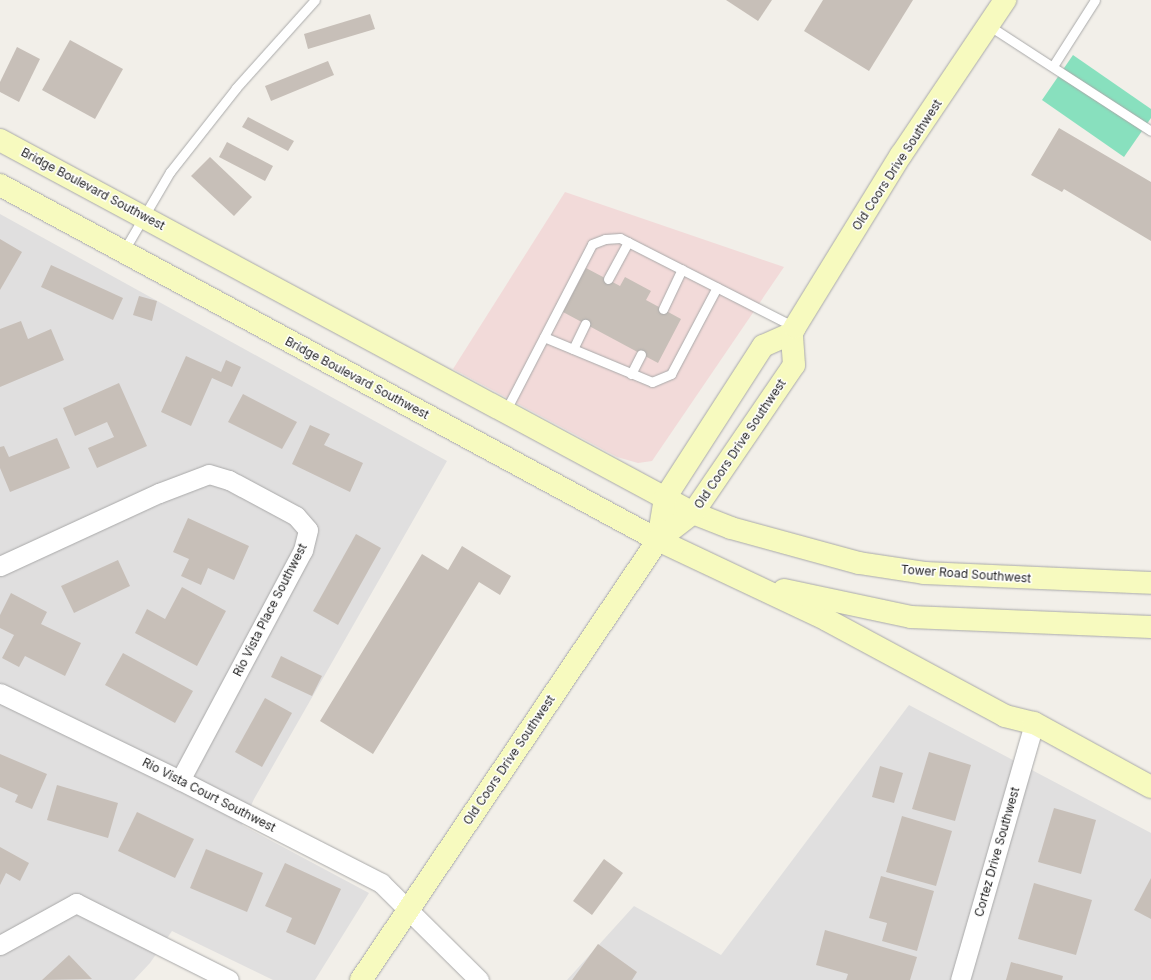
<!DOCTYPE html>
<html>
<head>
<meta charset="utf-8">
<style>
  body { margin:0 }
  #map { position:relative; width:1151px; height:980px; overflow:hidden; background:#f2efe9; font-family:Inter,sans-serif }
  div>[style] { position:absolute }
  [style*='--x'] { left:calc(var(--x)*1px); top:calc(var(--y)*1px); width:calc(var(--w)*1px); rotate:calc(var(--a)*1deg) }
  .residential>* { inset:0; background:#e0dfdf }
  .commercial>* { inset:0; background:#f2dad9 }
  .pitch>* { inset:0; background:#88e0be }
  .building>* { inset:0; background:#c7bfb8 }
  .roads { filter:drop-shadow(0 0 1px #a9a9a9) drop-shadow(0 0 1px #a9a9a9) }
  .lane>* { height:9px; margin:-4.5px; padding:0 4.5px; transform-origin:4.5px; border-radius:4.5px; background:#fff }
  .street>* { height:19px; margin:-9.5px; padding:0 9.5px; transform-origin:9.5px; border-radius:9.5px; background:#fff }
  .secondary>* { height:22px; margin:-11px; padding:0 11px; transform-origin:11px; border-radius:11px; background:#f7fabf }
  span { translate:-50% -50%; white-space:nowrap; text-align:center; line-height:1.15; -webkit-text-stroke:3px #fff; paint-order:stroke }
  .street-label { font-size:12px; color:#222 }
</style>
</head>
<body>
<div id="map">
  <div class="residential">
    <div style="clip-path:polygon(0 214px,447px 461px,254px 799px,242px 825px,369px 893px,315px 980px,273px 980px,172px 931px,150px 963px,134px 980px,0 980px)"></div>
    <div style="clip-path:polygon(909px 705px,1151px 833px,1151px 980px,567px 980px,634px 906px,721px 955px)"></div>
  </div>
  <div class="commercial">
    <div style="clip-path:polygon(565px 192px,784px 267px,652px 461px,638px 463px,617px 457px,453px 369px)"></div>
  </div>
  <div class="pitch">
    <div style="clip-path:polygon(1073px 55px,1151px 109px,1151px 118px,1124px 157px,1042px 100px)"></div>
  </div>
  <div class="building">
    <div style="clip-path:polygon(726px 0,772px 0,758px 21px)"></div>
    <div style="clip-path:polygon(823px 0,913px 0,869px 71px,804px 31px)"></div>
    <div style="clip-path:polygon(370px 14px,375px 29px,308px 49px,304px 34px)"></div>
    <div style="clip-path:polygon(70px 40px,123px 69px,95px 119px,42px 90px)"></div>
    <div style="clip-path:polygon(17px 47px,40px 59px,19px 102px,0 92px,0 82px)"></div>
    <div style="clip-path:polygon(328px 61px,334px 75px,271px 101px,265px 86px)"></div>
    <div style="clip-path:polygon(248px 117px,294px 141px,288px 151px,242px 127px)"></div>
    <div style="clip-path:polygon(1059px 128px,1151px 182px,1151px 241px,1064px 189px,1062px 192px,1031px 175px)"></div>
    <div style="clip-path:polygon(227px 142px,273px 166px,265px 181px,219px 157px)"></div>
    <div style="clip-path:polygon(210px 157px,252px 197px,234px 216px,191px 176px)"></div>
    <div style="clip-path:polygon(0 239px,22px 252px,0 290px)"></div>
    <div style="clip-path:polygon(51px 265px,123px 298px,113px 320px,41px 287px)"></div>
    <div style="clip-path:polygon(586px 268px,620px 286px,625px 277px,651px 291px,646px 300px,681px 319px,658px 363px,563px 312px)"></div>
    <div style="clip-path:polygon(139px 296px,157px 301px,152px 321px,133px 315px)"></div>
    <div style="clip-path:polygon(21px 321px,28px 339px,51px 329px,64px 360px,0 387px,0 329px)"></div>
    <div style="clip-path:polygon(186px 356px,221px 372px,226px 360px,241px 367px,232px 387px,212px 378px,191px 426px,161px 412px)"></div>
    <div style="clip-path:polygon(119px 383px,147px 446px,97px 468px,88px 448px,114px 437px,107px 422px,75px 436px,63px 408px)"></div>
    <div style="clip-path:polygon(243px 394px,297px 422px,282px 449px,228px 422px)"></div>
    <div style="clip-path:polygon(310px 425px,330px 434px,324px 445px,363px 463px,350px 492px,292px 464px)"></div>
    <div style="clip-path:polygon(57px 438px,70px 468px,10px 492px,0 468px,0 447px,4px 446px,9px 457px)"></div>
    <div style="clip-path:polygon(188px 518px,249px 546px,234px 580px,208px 568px,201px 585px,181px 576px,189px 559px,173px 552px)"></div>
    <div style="clip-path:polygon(356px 534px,381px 548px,338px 625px,313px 611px)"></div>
    <div style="clip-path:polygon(462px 546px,511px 576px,500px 595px,479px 582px,373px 754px,320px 721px,422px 554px,448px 570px)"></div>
    <div style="clip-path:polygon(118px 560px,130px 586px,74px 613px,61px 586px)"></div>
    <div style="clip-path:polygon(182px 587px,226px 611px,197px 666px,135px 633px,147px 609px,165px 619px)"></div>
    <div style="clip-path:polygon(11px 593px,47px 612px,41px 624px,81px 643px,65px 676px,25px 656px,19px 667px,2px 658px,14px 635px,0 628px,0 615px)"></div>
    <div style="clip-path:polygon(123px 653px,193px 691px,175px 723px,105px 685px)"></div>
    <div style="clip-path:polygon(281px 656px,322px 676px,312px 696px,271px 677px)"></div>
    <div style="clip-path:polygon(265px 698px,292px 713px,262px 767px,235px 752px)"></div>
    <div style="clip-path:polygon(929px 752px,971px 765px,955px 821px,912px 809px)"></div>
    <div style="clip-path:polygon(0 754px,47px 774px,32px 809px,15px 802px,18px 795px,0 787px)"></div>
    <div style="clip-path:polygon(880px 766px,903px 773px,894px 803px,872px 797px)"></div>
    <div style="clip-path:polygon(57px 785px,118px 803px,108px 838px,47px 820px)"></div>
    <div style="clip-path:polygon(1054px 808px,1096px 820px,1081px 874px,1038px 862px)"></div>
    <div style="clip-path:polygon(137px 812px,194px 839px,175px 878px,118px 851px)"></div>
    <div style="clip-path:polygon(902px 816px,952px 831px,936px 886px,886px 872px)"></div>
    <div style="clip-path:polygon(0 847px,29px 863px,20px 881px,6px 873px,0 885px)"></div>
    <div style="clip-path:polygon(206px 849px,263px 873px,247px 912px,190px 888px)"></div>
    <div style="clip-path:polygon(604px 859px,623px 873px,592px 915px,573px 901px)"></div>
    <div style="clip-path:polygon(285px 863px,341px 889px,315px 945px,286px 932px,292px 918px,265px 906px)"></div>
    <div style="clip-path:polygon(881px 876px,934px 891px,917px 951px,882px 941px,887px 923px,869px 918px)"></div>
    <div style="clip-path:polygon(1151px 878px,1151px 919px,1134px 910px)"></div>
    <div style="clip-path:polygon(1034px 883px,1092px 900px,1076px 955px,1018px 939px)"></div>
    <div style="clip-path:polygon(825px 930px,917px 957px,910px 980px,846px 980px,848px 974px,816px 965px)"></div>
    <div style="clip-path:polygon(598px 944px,637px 972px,632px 980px,572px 980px)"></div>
    <div style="clip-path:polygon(69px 955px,92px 979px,42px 980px)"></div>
    <div style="clip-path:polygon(1011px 962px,1063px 976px,1062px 980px,1006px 980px)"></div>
  </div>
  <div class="roads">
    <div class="lane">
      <div style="--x:988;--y:25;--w:194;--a:33"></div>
      <div style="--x:1053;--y:66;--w:78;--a:-57.5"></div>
      <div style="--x:123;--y:252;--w:93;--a:-59.6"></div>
      <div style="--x:170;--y:172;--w:107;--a:-51.8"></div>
      <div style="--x:236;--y:88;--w:118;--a:-48.1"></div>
      <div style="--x:608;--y:279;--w:42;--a:-61.6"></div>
      <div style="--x:663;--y:309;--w:44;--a:-64.6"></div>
      <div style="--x:544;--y:337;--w:117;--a:22.6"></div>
      <div style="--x:652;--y:382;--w:21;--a:-23"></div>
      <div style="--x:671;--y:374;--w:98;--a:-62.1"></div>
      <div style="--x:573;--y:349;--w:28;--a:-64"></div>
      <div style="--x:631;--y:374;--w:22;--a:-63"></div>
      <div style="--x:505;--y:412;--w:189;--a:-62.6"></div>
      <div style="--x:592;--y:244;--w:14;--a:-21"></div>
      <div style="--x:605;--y:239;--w:15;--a:-4"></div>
      <div style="--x:620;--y:238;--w:196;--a:27"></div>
    </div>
    <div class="street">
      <div style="--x:0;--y:566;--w:175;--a:-24.7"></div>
      <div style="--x:159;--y:493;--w:53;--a:-20.8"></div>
      <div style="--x:209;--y:474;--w:21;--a:17"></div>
      <div style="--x:229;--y:480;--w:76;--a:28.2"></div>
      <div style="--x:296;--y:516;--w:18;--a:49"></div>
      <div style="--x:308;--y:530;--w:21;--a:104"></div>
      <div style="--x:303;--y:550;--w:261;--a:118.1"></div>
      <div style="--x:0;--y:693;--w:200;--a:25.8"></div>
      <div style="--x:180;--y:780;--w:226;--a:27.1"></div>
      <div style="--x:381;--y:883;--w:138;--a:44.7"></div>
      <div style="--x:0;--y:945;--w:87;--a:-28.9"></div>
      <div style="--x:76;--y:903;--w:171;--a:26.7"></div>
      <div style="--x:960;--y:980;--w:267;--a:-73.9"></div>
    </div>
    <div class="secondary">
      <div style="--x:0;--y:140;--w:787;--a:28.29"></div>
      <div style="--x:693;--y:513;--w:41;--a:21.5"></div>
      <div style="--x:731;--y:528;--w:133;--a:15.3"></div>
      <div style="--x:859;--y:563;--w:66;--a:8.7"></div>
      <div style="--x:924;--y:573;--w:227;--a:2.5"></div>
      <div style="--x:0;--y:185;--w:748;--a:28.35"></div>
      <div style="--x:658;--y:540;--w:187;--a:25.3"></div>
      <div style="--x:827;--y:620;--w:202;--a:28.3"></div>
      <div style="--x:1005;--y:716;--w:30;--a:14"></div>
      <div style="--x:1034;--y:723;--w:133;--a:28.7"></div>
      <div style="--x:658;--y:540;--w:43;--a:-80.5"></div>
      <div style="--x:665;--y:498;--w:181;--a:-57.2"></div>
      <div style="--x:763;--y:346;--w:32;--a:-24"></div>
      <div style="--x:784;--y:590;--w:130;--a:12"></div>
      <div style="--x:911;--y:617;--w:240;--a:2.4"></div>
      <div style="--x:361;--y:980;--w:531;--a:-55.98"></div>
      <div style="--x:658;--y:540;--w:44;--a:-37.6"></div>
      <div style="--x:693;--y:513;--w:179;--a:-55.7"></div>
      <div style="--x:794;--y:365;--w:32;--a:-94"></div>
      <div style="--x:792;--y:333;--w:7;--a:-63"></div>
      <div style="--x:795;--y:327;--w:202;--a:-58.4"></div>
      <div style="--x:901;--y:155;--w:187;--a:-56.1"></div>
    </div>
  </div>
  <div class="street-label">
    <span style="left:897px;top:165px;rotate:-57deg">Old Coors Drive Southwest</span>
    <span style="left:93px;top:189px;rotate:28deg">Bridge Boulevard Southwest</span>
    <span style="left:357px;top:378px;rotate:28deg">Bridge Boulevard Southwest</span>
    <span style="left:740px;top:444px;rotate:-56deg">Old Coors Drive Southwest</span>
    <span style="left:966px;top:574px;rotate:4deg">Tower Road Southwest</span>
    <span style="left:270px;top:610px;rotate:-63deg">Rio Vista Place Southwest</span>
    <span style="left:509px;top:760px;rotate:-56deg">Old Coors Drive Southwest</span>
    <span style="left:209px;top:795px;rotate:27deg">Rio Vista Court Southwest</span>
    <span style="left:997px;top:852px;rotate:-74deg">Cortez Drive Southwest</span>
  </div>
</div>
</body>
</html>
